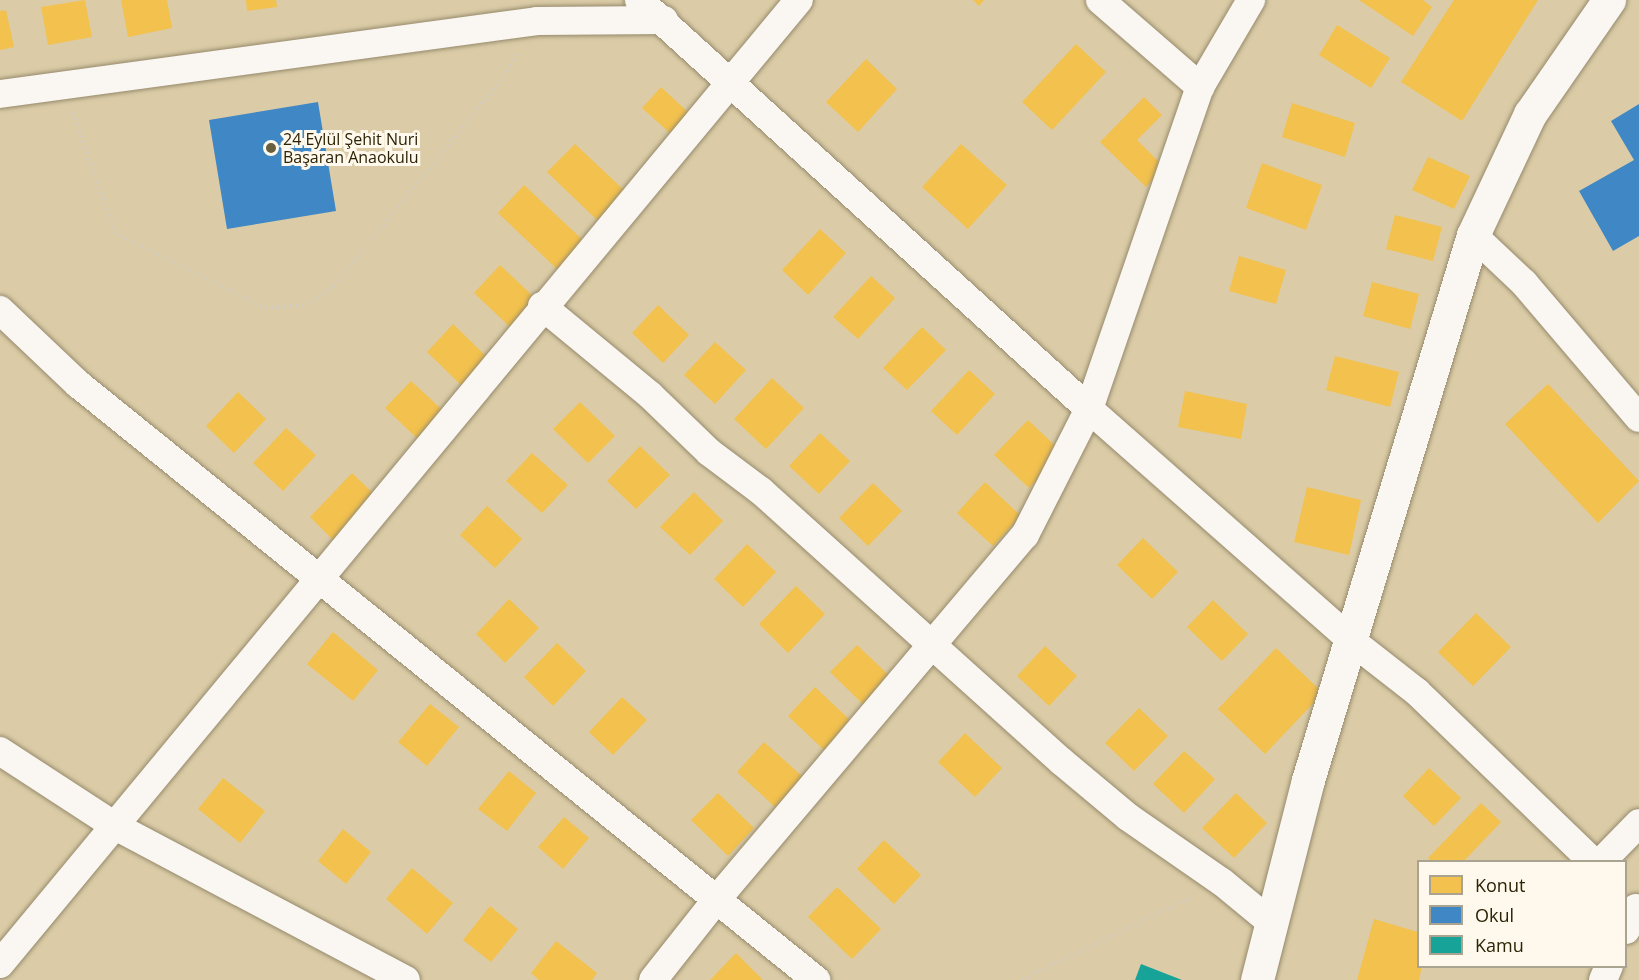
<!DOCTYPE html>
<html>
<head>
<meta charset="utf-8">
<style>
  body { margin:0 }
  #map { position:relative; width:1639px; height:980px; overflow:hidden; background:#dbcca7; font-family:"Open Sans",sans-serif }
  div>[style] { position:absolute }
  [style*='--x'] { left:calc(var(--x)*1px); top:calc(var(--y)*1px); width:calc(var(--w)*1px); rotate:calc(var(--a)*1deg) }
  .homes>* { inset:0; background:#f2c14e }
  .schools>* { inset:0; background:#3f88c5 }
  .public>* { inset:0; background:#17a398 }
  .path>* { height:4px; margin-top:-2px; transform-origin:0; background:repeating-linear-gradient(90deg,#d2cdc0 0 1.5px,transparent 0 6px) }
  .roads { filter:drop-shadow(0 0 2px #968a6c) drop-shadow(0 0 2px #968a6c) }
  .street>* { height:28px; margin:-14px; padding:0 14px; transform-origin:14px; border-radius:14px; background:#faf7f2 }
  .secondary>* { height:33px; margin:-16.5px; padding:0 16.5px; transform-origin:16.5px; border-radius:16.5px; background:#faf7f2 }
  .dots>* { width:16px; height:16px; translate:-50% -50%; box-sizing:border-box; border:3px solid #fef9ec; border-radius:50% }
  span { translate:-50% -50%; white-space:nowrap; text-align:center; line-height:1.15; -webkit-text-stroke:6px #fef9ec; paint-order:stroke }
  .poi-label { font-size:16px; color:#2c2205 }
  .left { translate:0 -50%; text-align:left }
  .legend { position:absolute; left:1417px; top:860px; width:210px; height:108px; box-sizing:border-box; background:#fef9ec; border:2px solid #aaa390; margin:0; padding:8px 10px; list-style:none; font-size:18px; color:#2c2205 }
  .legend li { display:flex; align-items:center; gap:12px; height:30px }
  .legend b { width:30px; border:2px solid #aaa390 }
</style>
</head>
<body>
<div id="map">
  <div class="homes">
    <div style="clip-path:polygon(85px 0,92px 37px,48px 45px,41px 7px)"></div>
    <div style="clip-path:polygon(121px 0,167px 0,172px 28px,128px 37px)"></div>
    <div style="clip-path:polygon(246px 0,276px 0,277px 7px,247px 11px)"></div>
    <div style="clip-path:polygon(973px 0,984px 0,979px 6px)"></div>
    <div style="clip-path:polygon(1359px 0,1423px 0,1432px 7px,1413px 36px)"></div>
    <div style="clip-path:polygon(1454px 0,1538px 0,1462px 121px,1401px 82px)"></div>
    <div style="clip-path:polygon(6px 10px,14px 47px,0 50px,0 11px)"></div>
    <div style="clip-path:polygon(1337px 25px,1390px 58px,1371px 88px,1319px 55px)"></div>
    <div style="clip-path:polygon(1076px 44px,1106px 72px,1052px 130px,1022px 102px)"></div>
    <div style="clip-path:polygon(866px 59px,897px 89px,858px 132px,826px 102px)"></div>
    <div style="clip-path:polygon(661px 87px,691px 115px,672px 135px,642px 108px)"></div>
    <div style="clip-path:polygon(1144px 97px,1162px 115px,1137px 140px,1164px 167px,1146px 187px,1100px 142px)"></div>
    <div style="clip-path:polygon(1292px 103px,1355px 123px,1345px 157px,1282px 137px)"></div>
    <div style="clip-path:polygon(575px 144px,625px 191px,597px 220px,547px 172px)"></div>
    <div style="clip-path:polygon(961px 144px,1007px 185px,968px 229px,922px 187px)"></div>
    <div style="clip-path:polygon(1428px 157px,1470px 176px,1454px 209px,1412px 190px)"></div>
    <div style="clip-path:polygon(1262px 163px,1322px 185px,1306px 230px,1246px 208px)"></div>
    <div style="clip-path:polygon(524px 185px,585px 242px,558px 270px,498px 213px)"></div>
    <div style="clip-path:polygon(1395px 215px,1442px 227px,1433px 261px,1386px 249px)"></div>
    <div style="clip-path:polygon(820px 229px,846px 253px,808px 295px,782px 270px)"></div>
    <div style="clip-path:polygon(1239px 256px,1286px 270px,1276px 304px,1229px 291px)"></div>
    <div style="clip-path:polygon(500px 265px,536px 299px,510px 327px,474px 293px)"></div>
    <div style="clip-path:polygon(871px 276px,895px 298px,858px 339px,833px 317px)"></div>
    <div style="clip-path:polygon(1372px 282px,1419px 294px,1410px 329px,1363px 316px)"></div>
    <div style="clip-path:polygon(658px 305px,689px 335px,663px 363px,632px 333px)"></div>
    <div style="clip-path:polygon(453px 324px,490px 360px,463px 387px,427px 352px)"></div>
    <div style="clip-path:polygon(922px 327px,946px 350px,907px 390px,883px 368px)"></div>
    <div style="clip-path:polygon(715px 342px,746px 370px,715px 404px,684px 375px)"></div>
    <div style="clip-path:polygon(1335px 356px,1399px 372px,1390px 407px,1326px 390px)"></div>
    <div style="clip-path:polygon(969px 370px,995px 394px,957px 435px,931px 411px)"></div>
    <div style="clip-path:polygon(772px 378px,804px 408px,766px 449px,734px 419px)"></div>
    <div style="clip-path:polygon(411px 381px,448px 415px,422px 443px,385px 408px)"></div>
    <div style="clip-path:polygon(1548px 384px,1639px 481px,1598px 523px,1505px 424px)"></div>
    <div style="clip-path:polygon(1185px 391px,1247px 404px,1241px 439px,1178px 427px)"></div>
    <div style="clip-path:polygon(238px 392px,266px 419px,234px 453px,206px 426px)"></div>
    <div style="clip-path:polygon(580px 402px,615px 436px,588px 463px,553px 429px)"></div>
    <div style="clip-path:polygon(1028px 420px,1063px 453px,1029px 488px,994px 455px)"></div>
    <div style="clip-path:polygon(286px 428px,316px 455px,283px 491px,253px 463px)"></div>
    <div style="clip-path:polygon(820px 433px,850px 461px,819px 494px,789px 466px)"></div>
    <div style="clip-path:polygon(640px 446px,670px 475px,636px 509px,607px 481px)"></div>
    <div style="clip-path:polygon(532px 453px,568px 485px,542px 513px,506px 481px)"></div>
    <div style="clip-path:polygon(352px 473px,382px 502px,339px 546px,310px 517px)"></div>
    <div style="clip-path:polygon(985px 482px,1021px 516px,993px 546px,957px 513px)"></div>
    <div style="clip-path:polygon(873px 483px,902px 511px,868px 546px,839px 518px)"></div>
    <div style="clip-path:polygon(1307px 487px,1361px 500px,1349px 555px,1294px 542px)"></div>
    <div style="clip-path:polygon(694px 492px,723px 521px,690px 555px,660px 527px)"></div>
    <div style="clip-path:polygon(487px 506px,522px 539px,495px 568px,460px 535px)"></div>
    <div style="clip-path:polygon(1143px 538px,1178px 572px,1152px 599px,1117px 565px)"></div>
    <div style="clip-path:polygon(747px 544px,776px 572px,743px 607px,714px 579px)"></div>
    <div style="clip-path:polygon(796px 586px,825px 614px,788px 653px,759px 624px)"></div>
    <div style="clip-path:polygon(509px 599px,539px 628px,505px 663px,476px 634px)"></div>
    <div style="clip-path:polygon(1213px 600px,1248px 634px,1222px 661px,1187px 627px)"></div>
    <div style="clip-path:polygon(1476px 613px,1511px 647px,1473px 686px,1438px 652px)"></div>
    <div style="clip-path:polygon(333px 632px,378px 670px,353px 701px,307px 664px)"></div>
    <div style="clip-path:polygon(557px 643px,586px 671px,553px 706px,524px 677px)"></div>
    <div style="clip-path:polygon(857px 645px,896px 682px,869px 710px,830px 672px)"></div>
    <div style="clip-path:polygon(1045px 646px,1077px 676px,1049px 706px,1017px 676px)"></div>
    <div style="clip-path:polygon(1276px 648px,1323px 693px,1265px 754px,1218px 709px)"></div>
    <div style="clip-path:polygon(815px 687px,852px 722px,825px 751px,788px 716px)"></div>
    <div style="clip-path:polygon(622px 697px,647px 720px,613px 755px,589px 732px)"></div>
    <div style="clip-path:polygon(430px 704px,459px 727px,427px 766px,398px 742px)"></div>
    <div style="clip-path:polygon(1139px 708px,1168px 736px,1134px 771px,1105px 743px)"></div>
    <div style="clip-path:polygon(965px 733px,1002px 768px,975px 797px,938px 762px)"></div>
    <div style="clip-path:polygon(764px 742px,803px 777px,775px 807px,737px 772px)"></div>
    <div style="clip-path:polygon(1184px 751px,1215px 779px,1184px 813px,1153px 784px)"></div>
    <div style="clip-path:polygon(1429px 768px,1461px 798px,1434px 826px,1403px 796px)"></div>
    <div style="clip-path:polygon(509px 771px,536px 793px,507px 831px,478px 809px)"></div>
    <div style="clip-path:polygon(223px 778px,265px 811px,240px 843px,198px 809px)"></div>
    <div style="clip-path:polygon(718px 793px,754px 828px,728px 856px,691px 820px)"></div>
    <div style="clip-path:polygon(1236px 793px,1267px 823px,1234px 858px,1202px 828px)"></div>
    <div style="clip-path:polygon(1481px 803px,1501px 822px,1463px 862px,1432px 862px,1428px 858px)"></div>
    <div style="clip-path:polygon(564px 817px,589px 838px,563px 869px,538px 847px)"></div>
    <div style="clip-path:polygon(343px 829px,371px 852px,346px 884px,318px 861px)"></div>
    <div style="clip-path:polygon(884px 840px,921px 875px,894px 904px,857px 869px)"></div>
    <div style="clip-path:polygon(412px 868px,453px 903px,427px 934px,386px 899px)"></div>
    <div style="clip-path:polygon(837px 887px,881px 929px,852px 959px,808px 917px)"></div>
    <div style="clip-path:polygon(490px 906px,518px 929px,491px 962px,463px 940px)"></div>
    <div style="clip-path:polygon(1374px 919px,1418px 932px,1418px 966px,1422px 966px,1419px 980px,1357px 980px)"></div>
    <div style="clip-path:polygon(556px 941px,597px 973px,592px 980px,539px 980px,531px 973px)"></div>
    <div style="clip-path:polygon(736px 953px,763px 980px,710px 980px)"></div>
  </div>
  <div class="schools">
    <div style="clip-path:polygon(318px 102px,336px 211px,227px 229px,209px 120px)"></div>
    <div style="clip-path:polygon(1639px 104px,1639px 236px,1613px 251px,1579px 191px,1634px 160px,1611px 121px)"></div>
  </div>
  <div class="public">
    <div style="clip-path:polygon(1141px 964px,1182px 980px,1135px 980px)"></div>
  </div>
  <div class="path">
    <div style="--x:73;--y:113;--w:127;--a:70.7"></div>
    <div style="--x:115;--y:233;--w:169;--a:26.4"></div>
    <div style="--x:266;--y:308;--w:41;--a:-4.2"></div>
    <div style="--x:307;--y:305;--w:33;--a:-35"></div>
    <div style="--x:334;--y:286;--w:270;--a:-51"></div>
    <div style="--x:504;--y:76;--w:27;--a:-59"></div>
    <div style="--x:1022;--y:980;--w:188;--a:-26.2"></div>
  </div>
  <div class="roads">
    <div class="street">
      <div style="--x:639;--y:0;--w:608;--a:42.27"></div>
      <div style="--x:1089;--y:409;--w:352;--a:41.4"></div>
      <div style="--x:1353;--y:642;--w:81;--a:38"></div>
      <div style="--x:1417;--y:692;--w:245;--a:44"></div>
      <div style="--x:1100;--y:0;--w:133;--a:41"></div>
      <div style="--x:0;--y:94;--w:542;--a:-7.74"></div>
      <div style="--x:537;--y:21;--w:127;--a:-0.5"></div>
      <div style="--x:1473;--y:235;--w:70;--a:43.3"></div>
      <div style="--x:1524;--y:283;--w:177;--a:49.6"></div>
      <div style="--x:542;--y:306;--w:140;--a:39.5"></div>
      <div style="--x:650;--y:395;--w:82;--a:44"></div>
      <div style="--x:709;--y:452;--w:65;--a:36.9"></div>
      <div style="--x:761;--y:491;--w:404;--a:42"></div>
      <div style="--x:1061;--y:761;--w:87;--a:39.9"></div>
      <div style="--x:1128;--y:817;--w:114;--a:34.7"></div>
      <div style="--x:1222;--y:882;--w:66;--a:39.5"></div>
      <div style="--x:0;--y:310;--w:108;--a:43.5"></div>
      <div style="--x:78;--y:384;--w:949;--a:38.92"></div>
      <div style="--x:0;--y:751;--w:137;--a:33.1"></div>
      <div style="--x:115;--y:826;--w:329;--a:27.9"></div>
      <div style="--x:1601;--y:862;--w:54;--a:-45.7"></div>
      <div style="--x:1626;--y:930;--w:24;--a:-66"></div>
      <div style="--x:0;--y:964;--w:1252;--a:-50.35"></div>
      <div style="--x:653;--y:980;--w:103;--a:-51.7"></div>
      <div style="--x:717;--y:899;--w:477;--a:-49.8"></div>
      <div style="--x:1025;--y:535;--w:141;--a:-63.1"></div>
      <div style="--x:1089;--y:409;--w:341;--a:-71"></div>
      <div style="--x:1200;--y:87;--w:101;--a:-59.6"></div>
      <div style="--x:1603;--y:980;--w:15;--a:-67"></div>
    </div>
    <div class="secondary">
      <div style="--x:1257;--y:980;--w:206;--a:-75.7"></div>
      <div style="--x:1308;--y:780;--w:569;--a:-73.16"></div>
      <div style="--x:1473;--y:235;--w:134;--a:-64.8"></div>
      <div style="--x:1530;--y:114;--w:139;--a:-55.3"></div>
    </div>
  </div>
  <div class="dots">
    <div style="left:271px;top:148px;background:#695e3e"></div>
  </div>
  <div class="poi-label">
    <span class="left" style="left:283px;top:148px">24 Eylül Şehit Nuri<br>Başaran Anaokulu</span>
  </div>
  <ul class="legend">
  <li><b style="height:16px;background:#f2c14e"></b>Konut</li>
  <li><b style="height:16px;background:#3f88c5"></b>Okul</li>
  <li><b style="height:16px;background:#17a398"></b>Kamu</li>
  </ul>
</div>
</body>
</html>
